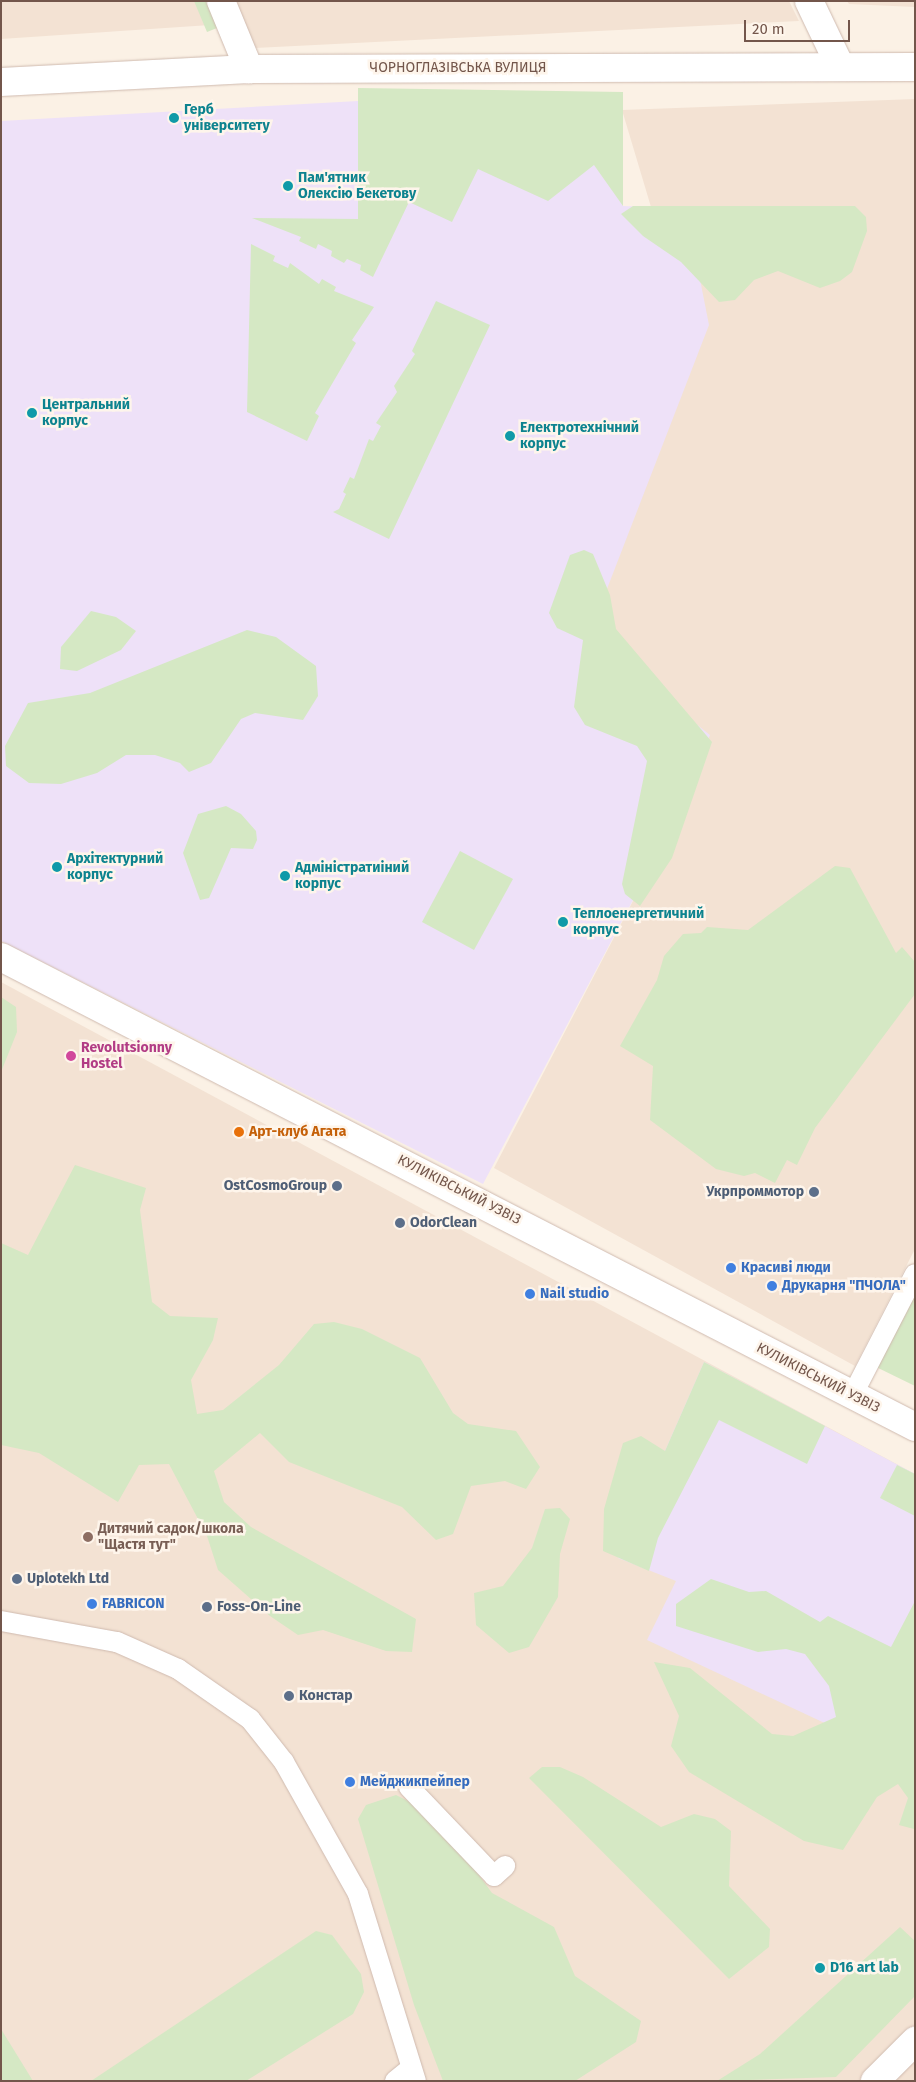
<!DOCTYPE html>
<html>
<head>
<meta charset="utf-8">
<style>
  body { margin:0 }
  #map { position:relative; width:916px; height:2082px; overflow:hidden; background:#fbf1e5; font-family:"Fira Sans",sans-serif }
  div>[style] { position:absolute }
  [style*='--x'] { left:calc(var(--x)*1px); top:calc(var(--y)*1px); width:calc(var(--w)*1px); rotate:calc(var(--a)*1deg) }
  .residential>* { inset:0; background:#f3e2d3 }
  .education>* { inset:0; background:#eee1f8 }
  .green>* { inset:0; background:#d5e8c4 }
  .roads { filter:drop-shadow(0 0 1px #cfbaaf) drop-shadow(0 0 1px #cfbaaf) }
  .service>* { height:20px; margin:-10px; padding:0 10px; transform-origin:10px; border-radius:10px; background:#fff }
  .minor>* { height:28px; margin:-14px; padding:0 14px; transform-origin:14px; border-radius:14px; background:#fff }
  .tertiary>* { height:28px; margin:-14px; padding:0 14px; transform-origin:14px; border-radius:14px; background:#fff }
  .dots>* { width:14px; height:14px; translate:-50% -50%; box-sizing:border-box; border:2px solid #fef5eb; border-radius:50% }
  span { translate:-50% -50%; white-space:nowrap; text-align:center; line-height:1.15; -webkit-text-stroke:5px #fef5eb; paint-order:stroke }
  .street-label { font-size:14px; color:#73564b }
  .culture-label { font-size:14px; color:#0d838f; font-weight:700 }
  .left { translate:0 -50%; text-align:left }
  .hotel-label { font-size:14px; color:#b23c85; font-weight:700 }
  .food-label { font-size:14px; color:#c56008; font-weight:700 }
  .service-label { font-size:14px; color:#4e5e75; font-weight:700 }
  .right { translate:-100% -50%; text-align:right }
  .shop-label { font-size:14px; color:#366cbe; font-weight:700 }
  .education-label { font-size:14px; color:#785e54; font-weight:700 }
  .frame { position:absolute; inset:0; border:2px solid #73564b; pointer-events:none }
  .scale { position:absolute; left:744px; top:20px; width:106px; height:22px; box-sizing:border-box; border:2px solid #73564b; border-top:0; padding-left:6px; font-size:15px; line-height:18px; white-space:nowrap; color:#73564b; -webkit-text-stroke:4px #fef5eb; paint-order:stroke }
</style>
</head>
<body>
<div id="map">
  <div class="residential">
    <div style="clip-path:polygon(1px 1px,199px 1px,210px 25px,1px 39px)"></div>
    <div style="clip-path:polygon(233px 1px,789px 1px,799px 21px,255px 48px)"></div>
    <div style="clip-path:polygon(847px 1px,915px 1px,915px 7px,849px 4px)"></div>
    <div style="clip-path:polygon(915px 99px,915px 1249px,855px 1366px,494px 1168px,660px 849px,588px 639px,651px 207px,622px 110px)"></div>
    <div style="clip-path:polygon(1px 982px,915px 1474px,915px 2081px,1px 2081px)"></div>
  </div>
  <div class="education">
    <div style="clip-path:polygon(358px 101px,622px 104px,623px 206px,651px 207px,695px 254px,709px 325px,588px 638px,710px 735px,660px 849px,483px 1184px,1px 941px,1px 121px)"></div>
    <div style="clip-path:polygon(704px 1362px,915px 1474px,915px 1664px,876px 1747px,647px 1640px,676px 1581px,618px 1558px)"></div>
  </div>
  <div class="green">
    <div style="clip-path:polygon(194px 1px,211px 1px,222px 26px,207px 32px)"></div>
    <div style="clip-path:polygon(358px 88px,623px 92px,623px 206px,594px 165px,548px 201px,478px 169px,452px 222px,409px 202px,373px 277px,360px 270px,361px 265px,347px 259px,344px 263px,331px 256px,332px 251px,318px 244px,316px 249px,299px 241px,301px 237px,252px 218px,358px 219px)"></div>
    <div style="clip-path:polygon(633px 206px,855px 206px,866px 217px,867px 231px,852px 272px,840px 281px,820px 288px,778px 271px,754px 280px,735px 300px,719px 302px,681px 262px,643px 236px,621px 214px)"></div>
    <div style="clip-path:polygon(251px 244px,275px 256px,273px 261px,288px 268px,290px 263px,319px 284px,322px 279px,336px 287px,334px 291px,374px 307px,352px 340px,356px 343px,315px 413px,319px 416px,307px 441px,247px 412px)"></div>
    <div style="clip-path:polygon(436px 301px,490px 325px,389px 539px,333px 512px,339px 509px,346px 494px,343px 492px,350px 477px,354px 479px,369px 439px,373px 441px,381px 426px,376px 423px,397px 392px,394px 386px,415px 354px,412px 351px)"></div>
    <div style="clip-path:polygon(584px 550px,593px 554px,610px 595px,616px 629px,712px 742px,672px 858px,640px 906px,625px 894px,622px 884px,647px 761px,637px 746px,585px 725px,574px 707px,583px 640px,557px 628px,549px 613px,570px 555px)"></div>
    <div style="clip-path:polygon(91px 611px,116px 617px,136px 631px,121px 650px,77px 671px,60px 669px,61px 647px)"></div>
    <div style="clip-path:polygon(247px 630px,276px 637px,316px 666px,318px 696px,303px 720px,255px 713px,241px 719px,211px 763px,189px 772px,180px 763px,155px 755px,126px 755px,97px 773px,61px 784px,29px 783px,6px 766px,5px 746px,28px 703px,90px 693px)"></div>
    <div style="clip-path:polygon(226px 806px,241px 814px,256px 831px,257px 840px,253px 849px,231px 848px,209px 898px,200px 900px,183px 853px,198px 814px)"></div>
    <div style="clip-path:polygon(460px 851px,513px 879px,474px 950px,422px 922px)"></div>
    <div style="clip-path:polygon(835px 866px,850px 868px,896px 953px,902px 947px,915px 962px,915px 994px,815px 1128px,797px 1165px,787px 1160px,775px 1183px,755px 1173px,744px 1176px,716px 1169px,650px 1120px,653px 1066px,620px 1046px,657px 980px,664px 956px,683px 934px,701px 933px,707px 927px,748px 930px)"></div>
    <div style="clip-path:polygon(1px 997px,16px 1007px,17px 1032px,1px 1072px)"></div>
    <div style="clip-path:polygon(75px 1165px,146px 1188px,140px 1210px,152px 1302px,170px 1316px,218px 1318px,213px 1340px,191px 1380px,197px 1414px,223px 1410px,279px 1365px,314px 1324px,334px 1322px,362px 1329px,420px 1358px,453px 1413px,468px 1424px,516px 1431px,540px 1467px,526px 1489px,505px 1481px,471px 1486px,453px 1534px,436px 1540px,402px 1507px,289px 1462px,260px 1433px,214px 1471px,224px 1502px,251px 1527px,416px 1619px,412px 1652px,386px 1651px,323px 1630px,298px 1635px,270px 1616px,218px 1570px,207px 1536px,169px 1464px,139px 1465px,118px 1502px,39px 1453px,1px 1445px,1px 1243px,28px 1255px)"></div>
    <div style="clip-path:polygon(915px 1282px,915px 1386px,872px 1365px)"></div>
    <div style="clip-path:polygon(704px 1362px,825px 1426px,807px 1464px,719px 1420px,658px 1538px,649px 1571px,603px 1551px,604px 1509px,623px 1443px,641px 1436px,665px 1451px)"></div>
    <div style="clip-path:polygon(897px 1465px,915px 1474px,915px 1516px,880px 1498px)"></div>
    <div style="clip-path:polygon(560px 1508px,570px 1519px,560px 1554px,558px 1597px,529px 1647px,509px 1653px,476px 1625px,474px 1593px,503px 1586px,532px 1548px,545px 1509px)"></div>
    <div style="clip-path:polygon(711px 1579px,749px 1592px,766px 1591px,820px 1622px,828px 1616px,891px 1647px,915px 1601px,914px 1829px,899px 1825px,908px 1798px,898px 1784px,877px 1797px,843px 1850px,804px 1841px,689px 1772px,671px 1746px,679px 1716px,654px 1662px,690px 1668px,772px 1734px,793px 1736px,836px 1717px,829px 1686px,805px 1654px,786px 1649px,758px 1652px,676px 1626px,676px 1604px)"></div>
    <div style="clip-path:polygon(542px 1767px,560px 1767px,583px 1777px,661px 1827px,694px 1814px,715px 1819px,731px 1831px,729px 1886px,770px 1929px,769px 1947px,729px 1979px,529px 1778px)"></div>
    <div style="clip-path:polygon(396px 1795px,410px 1802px,468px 1860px,492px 1893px,554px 1927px,575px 1976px,641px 2021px,636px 2042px,575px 2081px,443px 2081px,414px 2005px,358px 1819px,366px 1805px)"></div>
    <div style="clip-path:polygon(900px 1927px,915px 1941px,915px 1996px,836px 2077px,717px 2081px,760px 2054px)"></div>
    <div style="clip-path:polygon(316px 1931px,332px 1935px,361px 1974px,364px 1992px,353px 2014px,246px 2081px,91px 2081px)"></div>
    <div style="clip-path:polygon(1px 2029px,33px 2081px,1px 2081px)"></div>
  </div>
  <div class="roads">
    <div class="service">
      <div style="--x:852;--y:1396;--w:137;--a:-62.7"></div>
      <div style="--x:1;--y:1621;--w:118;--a:10.3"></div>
      <div style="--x:117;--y:1642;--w:67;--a:23.9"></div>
      <div style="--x:178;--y:1669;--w:88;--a:34.8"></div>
      <div style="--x:250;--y:1719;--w:55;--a:51.7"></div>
      <div style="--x:284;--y:1762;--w:151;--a:60.7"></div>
      <div style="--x:358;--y:1894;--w:196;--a:72.8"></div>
      <div style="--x:409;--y:1787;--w:123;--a:46.3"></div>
      <div style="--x:494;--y:1876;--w:15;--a:-42"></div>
      <div style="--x:395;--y:2081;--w:19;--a:-39"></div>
    </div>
    <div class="minor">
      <div style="--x:221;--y:1;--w:74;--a:67.6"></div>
      <div style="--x:809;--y:1;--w:72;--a:64.5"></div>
      <div style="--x:1;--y:957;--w:1028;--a:27.21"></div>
      <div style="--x:875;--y:2081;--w:57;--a:-45"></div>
    </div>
    <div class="tertiary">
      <div style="--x:1;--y:82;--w:248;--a:-3"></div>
      <div style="--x:249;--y:69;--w:666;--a:-0.17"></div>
    </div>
  </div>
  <div class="dots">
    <div style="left:174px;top:118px;background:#0f9aa8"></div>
    <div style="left:288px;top:186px;background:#0f9aa8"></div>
    <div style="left:32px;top:413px;background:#0f9aa8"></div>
    <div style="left:510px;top:436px;background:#0f9aa8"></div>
    <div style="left:57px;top:867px;background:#0f9aa8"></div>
    <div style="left:285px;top:876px;background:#0f9aa8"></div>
    <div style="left:563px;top:922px;background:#0f9aa8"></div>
    <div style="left:71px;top:1056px;background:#d1479c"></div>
    <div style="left:239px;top:1132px;background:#e8710a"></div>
    <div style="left:337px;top:1186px;background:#5c6f8a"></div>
    <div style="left:814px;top:1192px;background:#5c6f8a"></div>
    <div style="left:400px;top:1223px;background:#5c6f8a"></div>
    <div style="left:731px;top:1268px;background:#3f7fe0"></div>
    <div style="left:772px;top:1286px;background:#3f7fe0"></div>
    <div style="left:530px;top:1294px;background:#3f7fe0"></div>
    <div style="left:88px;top:1537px;background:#8d6e63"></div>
    <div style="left:17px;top:1579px;background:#5c6f8a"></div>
    <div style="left:92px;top:1604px;background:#3f7fe0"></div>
    <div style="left:207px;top:1607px;background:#5c6f8a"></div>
    <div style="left:289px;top:1696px;background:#5c6f8a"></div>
    <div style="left:350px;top:1782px;background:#3f7fe0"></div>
    <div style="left:820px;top:1968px;background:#0f9aa8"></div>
  </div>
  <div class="street-label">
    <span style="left:458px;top:68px">ЧОРНОГЛАЗІВСЬКА ВУЛИЦЯ</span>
    <span style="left:459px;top:1190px;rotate:27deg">КУЛИКІВСЬКИЙ УЗВІЗ</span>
    <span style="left:818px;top:1378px;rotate:27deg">КУЛИКІВСЬКИЙ УЗВІЗ</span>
  </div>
  <div class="culture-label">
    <span class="left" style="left:184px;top:118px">Герб<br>університету</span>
    <span class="left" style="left:298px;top:186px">Пам'ятник<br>Олексію Бекетову</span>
    <span class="left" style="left:42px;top:413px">Центральний<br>корпус</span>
    <span class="left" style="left:520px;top:436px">Електротехнічний<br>корпус</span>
    <span class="left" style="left:67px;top:867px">Архітектурний<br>корпус</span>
    <span class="left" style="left:295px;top:876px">Адміністратиіний<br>корпус</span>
    <span class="left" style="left:573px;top:922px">Теплоенергетичний<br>корпус</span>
    <span class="left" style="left:830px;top:1968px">D16 art lab</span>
  </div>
  <div class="hotel-label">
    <span class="left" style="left:81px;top:1056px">Revolutsionny<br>Hostel</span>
  </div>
  <div class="food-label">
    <span class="left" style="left:249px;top:1132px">Арт-клуб Агата</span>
  </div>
  <div class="service-label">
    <span class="right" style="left:327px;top:1186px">OstCosmoGroup</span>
    <span class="right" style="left:804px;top:1192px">Укрпроммотор</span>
    <span class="left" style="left:410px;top:1223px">OdorClean</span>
    <span class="left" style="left:27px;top:1579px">Uplotekh Ltd</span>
    <span class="left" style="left:217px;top:1607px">Foss-On-Line</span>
    <span class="left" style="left:299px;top:1696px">Констар</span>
  </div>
  <div class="shop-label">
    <span class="left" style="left:741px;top:1268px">Красиві люди</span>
    <span class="left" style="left:782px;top:1286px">Друкарня "ПЧОЛА"</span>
    <span class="left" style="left:540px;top:1294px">Nail studio</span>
    <span class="left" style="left:102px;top:1604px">FABRICON</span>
    <span class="left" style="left:360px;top:1782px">Мейджикпейпер</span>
  </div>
  <div class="education-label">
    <span class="left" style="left:98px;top:1537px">Дитячий садок/школа<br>"Щастя тут"</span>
  </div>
  <div class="frame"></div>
  <div class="scale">20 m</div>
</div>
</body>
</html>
